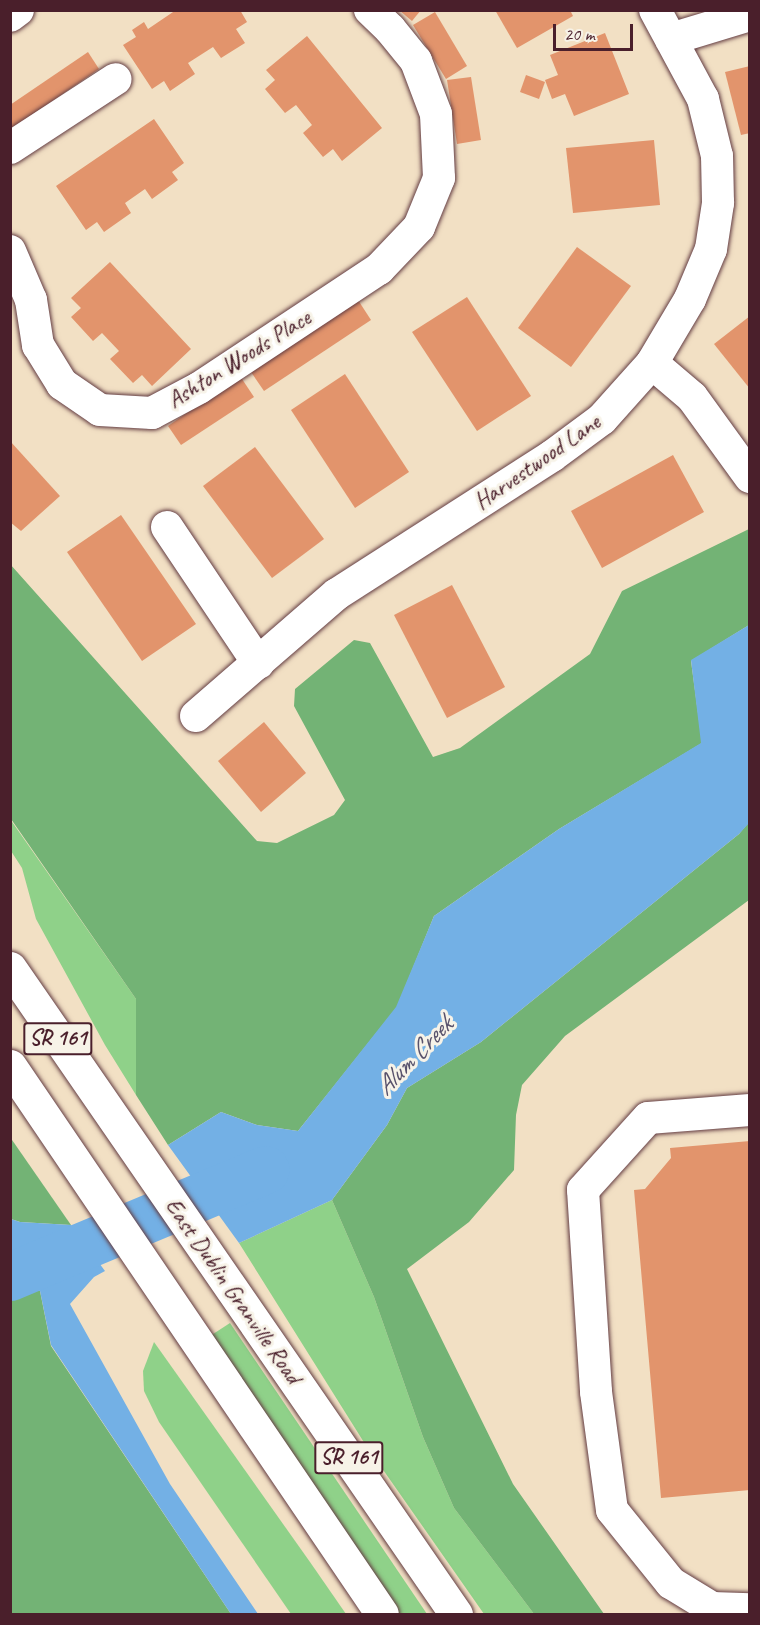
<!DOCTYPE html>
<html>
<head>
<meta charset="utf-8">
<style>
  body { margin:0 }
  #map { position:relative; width:760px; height:1625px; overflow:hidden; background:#f2e0c4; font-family:Caveat,sans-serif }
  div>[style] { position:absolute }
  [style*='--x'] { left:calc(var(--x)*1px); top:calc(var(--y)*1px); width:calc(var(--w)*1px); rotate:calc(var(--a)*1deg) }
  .green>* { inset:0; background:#8fd189 }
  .forest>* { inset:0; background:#73b375 }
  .water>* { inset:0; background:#73b0e5 }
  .river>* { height:48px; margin:-24px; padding:0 24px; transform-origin:24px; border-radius:24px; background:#73b0e5 }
  .building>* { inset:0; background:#e2946c }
  .roads { filter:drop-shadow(0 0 2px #633c42) drop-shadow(0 0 2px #633c42) }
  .minor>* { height:32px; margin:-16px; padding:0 16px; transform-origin:16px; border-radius:16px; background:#fff }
  .major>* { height:33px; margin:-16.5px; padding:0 16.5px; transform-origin:16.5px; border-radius:16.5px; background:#fff }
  span { translate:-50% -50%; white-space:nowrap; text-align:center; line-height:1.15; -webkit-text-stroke:6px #f7f3e8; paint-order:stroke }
  .shield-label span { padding:2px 4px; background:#f7f3e8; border:2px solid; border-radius:4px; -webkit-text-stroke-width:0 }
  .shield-label { font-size:22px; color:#4a1f2b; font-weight:700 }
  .street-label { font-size:24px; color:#4a1f2b }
  .water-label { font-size:26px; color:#58526c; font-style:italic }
  .frame { position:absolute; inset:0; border:12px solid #4a1f2b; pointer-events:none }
  .scale { position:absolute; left:553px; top:24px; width:80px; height:27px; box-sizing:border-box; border:3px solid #4a1f2b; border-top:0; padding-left:8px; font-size:18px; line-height:21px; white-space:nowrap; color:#4a1f2b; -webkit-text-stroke:4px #f7f3e8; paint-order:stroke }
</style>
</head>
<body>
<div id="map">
  <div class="green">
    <div style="clip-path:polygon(10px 819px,136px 999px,136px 1095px,105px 1045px,36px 919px,22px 868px,11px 851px)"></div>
    <div style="clip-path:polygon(332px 1200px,374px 1297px,423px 1437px,454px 1508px,534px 1614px,484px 1614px,365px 1444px,239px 1243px)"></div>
    <div style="clip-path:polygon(230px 1323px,427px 1614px,398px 1614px,210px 1336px)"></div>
    <div style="clip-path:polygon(154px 1342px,310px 1562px,346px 1614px,291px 1614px,159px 1422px,144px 1391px,143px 1371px)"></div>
  </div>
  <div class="forest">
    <div style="clip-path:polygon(749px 529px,749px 625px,691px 661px,702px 743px,559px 829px,434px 916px,397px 1007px,298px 1131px,257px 1125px,221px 1112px,168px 1145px,136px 1095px,136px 999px,11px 819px,10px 564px,257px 841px,277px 843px,334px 815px,345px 800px,294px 706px,295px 689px,354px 640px,370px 643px,433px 757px,460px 748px,590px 654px,622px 591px)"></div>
    <div style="clip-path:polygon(749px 822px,749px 900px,565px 1036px,522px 1085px,516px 1115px,514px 1170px,469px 1222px,407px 1269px,513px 1484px,604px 1614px,534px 1614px,454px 1508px,423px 1437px,374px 1297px,332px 1200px,387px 1125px,407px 1088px,481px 1042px,739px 834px)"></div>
    <div style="clip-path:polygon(10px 1137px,71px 1225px,20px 1222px,11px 1219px)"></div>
    <div style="clip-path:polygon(10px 1285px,40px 1291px,51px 1346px,231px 1614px,11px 1614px)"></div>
  </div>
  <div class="water">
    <div style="clip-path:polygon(749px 625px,750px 822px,739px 834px,481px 1042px,407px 1088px,387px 1125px,332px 1200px,239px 1243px,168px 1145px,221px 1112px,257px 1125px,298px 1131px,396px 1007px,434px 916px,559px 829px,701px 743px,691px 660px)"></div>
    <div style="clip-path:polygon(11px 1219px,20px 1222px,71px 1225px,105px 1271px,94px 1277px,70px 1304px,170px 1484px,258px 1614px,231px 1614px,51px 1345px,40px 1291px,11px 1285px)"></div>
  </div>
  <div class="river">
    <div style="--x:10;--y:1277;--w:277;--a:-22.7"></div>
  </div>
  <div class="building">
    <div style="clip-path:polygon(176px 10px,240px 10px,247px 22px,236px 29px,245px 43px,221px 58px,213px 47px,188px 63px,195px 74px,170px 91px,164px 81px,152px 89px,123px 45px,136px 37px,132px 30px,144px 22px,148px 29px)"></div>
    <div style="clip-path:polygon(399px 10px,421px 10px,412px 21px)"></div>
    <div style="clip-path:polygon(495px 10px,570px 10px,573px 16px,517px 48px)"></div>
    <div style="clip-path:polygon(435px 12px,467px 66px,446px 79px,413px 25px)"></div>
    <div style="clip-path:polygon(605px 33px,629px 94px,574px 116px,565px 94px,552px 99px,545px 80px,558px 75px,550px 55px)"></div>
    <div style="clip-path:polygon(307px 36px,382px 128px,342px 161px,333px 149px,323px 157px,303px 133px,312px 125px,296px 105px,285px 113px,265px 89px,275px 80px,266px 70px)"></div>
    <div style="clip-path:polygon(88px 52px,99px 69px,10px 130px,10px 105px)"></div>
    <div style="clip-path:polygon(750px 66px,750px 133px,741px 135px,725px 72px)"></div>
    <div style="clip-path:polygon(526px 75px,545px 82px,539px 99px,520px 92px)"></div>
    <div style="clip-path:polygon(471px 77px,481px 140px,457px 144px,447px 80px)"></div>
    <div style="clip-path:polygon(154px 119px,184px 163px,172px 172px,178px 180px,152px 199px,145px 189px,125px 203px,131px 213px,104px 232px,97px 222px,86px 230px,56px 186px)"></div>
    <div style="clip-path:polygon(654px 140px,660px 205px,573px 213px,566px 148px)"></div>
    <div style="clip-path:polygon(577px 247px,631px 286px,571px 367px,518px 328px)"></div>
    <div style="clip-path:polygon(110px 262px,191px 349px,152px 386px,142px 375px,133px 383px,110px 359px,119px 351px,102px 333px,93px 341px,71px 317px,81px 308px,71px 298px)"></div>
    <div style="clip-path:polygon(467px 297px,531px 396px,477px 431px,412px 332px)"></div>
    <div style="clip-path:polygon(358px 300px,371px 320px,264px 391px,251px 372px)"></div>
    <div style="clip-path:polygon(750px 316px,750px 389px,714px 344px)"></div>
    <div style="clip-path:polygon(345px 374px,409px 472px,355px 508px,291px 410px)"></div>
    <div style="clip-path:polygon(240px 376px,254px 397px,181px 445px,168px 426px)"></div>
    <div style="clip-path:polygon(10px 441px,60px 496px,21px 531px,10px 522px)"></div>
    <div style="clip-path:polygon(255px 447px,324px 539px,272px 578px,203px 486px)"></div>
    <div style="clip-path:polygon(673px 455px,704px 512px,602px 568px,571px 511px)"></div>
    <div style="clip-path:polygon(121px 515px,196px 624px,142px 661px,67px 552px)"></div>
    <div style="clip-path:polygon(452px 585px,505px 687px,447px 718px,394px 615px)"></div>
    <div style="clip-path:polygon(264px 722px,306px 773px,261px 812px,218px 761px)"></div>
    <div style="clip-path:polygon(750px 1141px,750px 1490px,661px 1498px,634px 1190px,645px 1189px,671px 1158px,670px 1148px)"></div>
  </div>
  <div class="roads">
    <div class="minor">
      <div style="--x:10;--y:16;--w:10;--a:-37"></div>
      <div style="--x:671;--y:39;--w:83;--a:-16.9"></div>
      <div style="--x:10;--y:148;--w:126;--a:-33.1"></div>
      <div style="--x:10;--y:251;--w:53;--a:66.8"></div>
      <div style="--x:31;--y:300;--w:46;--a:81.2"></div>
      <div style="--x:38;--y:345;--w:46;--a:58.4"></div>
      <div style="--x:62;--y:384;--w:46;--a:34.4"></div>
      <div style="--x:100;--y:410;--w:52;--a:3.3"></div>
      <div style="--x:152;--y:413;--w:53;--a:-28"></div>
      <div style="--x:199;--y:388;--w:216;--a:-33.5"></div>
      <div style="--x:379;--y:269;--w:58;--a:-46.4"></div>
      <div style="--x:419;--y:227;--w:53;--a:-67.8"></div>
      <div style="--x:439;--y:178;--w:64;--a:-92.7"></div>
      <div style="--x:436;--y:114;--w:57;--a:-110.7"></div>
      <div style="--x:416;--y:61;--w:41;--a:-129.1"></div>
      <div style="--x:390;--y:29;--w:28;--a:-136"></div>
      <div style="--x:652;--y:363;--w:52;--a:40.4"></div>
      <div style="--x:692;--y:397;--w:99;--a:54.1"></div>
      <div style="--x:167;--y:527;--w:164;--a:56.2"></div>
      <div style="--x:196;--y:716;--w:186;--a:-40.9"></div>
      <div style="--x:337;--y:594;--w:255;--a:-32.7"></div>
      <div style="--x:552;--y:456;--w:62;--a:-36.5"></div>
      <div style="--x:602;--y:419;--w:75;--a:-48.2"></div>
      <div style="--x:652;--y:363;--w:74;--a:-59.3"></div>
      <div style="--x:690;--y:299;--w:54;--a:-67.2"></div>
      <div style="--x:711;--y:249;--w:47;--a:-81.3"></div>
      <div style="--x:718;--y:203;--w:47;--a:-91.2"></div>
      <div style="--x:717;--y:156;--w:59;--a:-103.8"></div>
      <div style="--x:703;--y:99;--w:101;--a:-118.3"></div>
      <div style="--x:750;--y:1110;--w:102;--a:175.5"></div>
      <div style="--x:648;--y:1118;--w:97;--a:132.1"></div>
      <div style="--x:583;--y:1190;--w:202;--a:86.3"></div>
      <div style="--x:596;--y:1392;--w:119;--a:82.3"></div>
      <div style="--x:612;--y:1510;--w:94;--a:51.1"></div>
      <div style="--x:671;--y:1583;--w:48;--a:31.4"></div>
      <div style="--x:712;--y:1608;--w:38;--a:2"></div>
    </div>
    <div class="major">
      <div style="--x:10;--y:968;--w:785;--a:55.38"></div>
      <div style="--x:10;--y:1066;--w:662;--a:55.83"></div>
    </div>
  </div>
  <div class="shield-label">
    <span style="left:58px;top:1039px">SR 161</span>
    <span style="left:349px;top:1458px">SR 161</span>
  </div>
  <div class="street-label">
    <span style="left:239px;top:359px;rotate:-32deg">Ashton Woods Place</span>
    <span style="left:537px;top:462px;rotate:-35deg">Harvestwood Lane</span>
    <span style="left:233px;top:1291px;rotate:55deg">East Dublin Granville Road</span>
  </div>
  <div class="water-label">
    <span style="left:414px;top:1056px;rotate:-46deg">Alum Creek</span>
  </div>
  <div class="frame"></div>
  <div class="scale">20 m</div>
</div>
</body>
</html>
